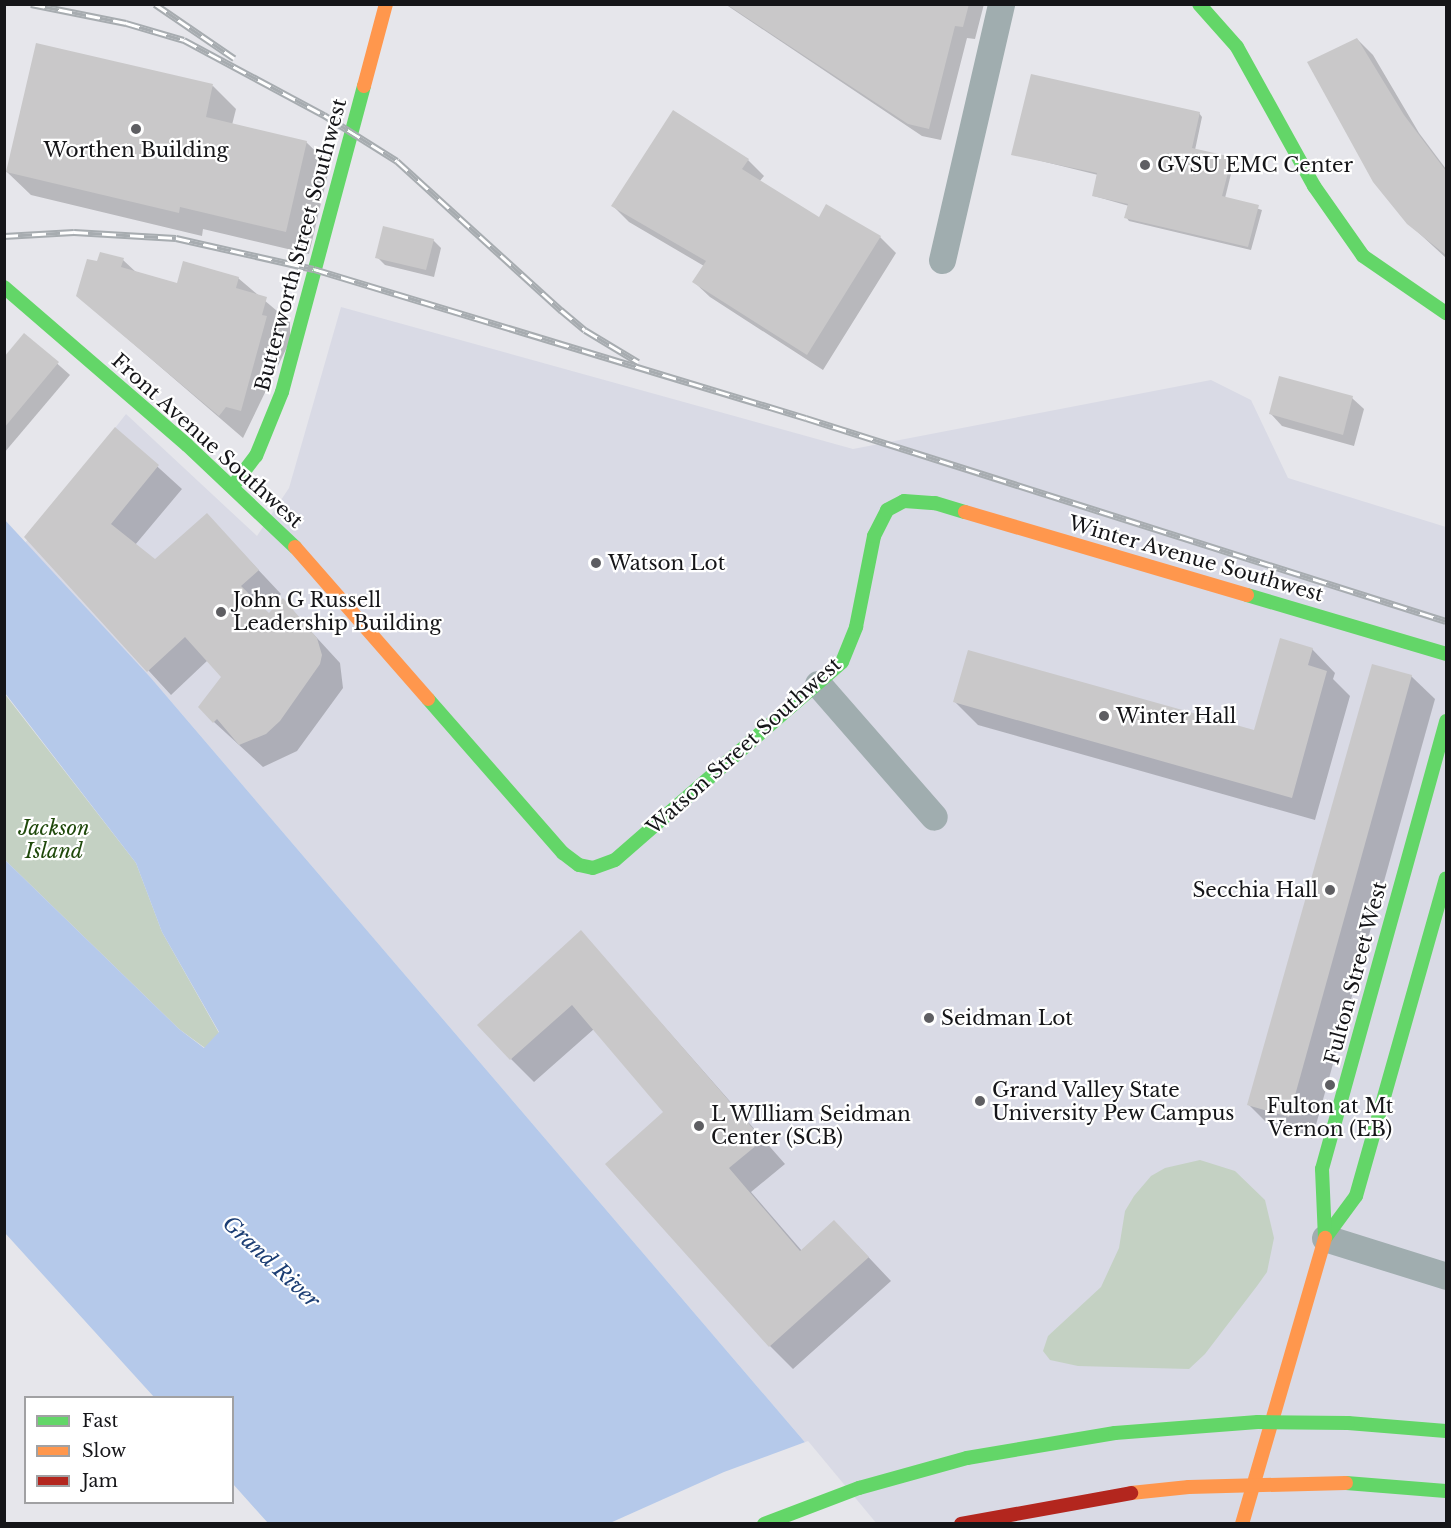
<!DOCTYPE html>
<html>
<head>
<meta charset="utf-8">
<style>
  body { margin:0 }
  #map { position:relative; width:1451px; height:1528px; overflow:hidden; background:#e6e6eb; font-family:"Libre Baskerville",serif }
  div>[style] { position:absolute }
  [style*='--x'] { left:calc(var(--x)*1px); top:calc(var(--y)*1px); width:calc(var(--w)*1px); rotate:calc(var(--a)*1deg) }
  .built>* { inset:0; background:#d9dae5 }
  .green>* { inset:0; background:#c4d1c3 }
  .water>* { inset:0; background:#b5c9ea }
  .pier>* { inset:0; background:#e6e6eb }
  .shadow>* { inset:0; background:#0003 }
  .building>* { inset:0; background:#c9c8c9 }
  .street>* { height:27px; margin:-13.5px; padding:0 13.5px; transform-origin:13.5px; border-radius:13.5px; background:#a0adaf }
  .fast>* { height:14px; margin:-7px; padding:0 7px; transform-origin:7px; border-radius:7px; background:#63d668 }
  .slow>* { height:14px; margin:-7px; padding:0 7px; transform-origin:7px; border-radius:7px; background:#ff974d }
  .rail>* { height:7px; margin-top:-3.5px; transform-origin:0; background:repeating-linear-gradient(90deg,#fff 0 14px,#a7acb0 0 28px); box-sizing:border-box; border-block:2px solid #a7acb0 }
  .fast-bridge>* { height:14px; margin:-7px; padding:0 7px; transform-origin:7px; border-radius:7px; background:#63d668 }
  .slow-bridge>* { height:14px; margin:-7px; padding:0 7px; transform-origin:7px; border-radius:7px; background:#ff974d }
  .jam-bridge>* { height:14px; margin:-7px; padding:0 7px; transform-origin:7px; border-radius:7px; background:#b3261e }
  .dots>* { width:16px; height:16px; translate:-50% -50%; box-sizing:border-box; border:3px solid #fff; border-radius:50% }
  span { translate:-50% -50%; white-space:nowrap; text-align:center; line-height:1.15; -webkit-text-stroke:4.5px #fff; paint-order:stroke }
  .poi-label { font-size:20px; color:#151518 }
  .left { translate:0 -50%; text-align:left }
  .right { translate:-100% -50%; text-align:right }
  .street-label { font-size:20px; color:#151518 }
  .park-label { font-size:20px; color:#1f490b; font-style:italic }
  .water-label { font-size:21px; color:#1b3d73; font-style:italic }
  .frame { position:absolute; inset:0; border:6px solid #151518; pointer-events:none }
  .legend { position:absolute; left:24px; top:1396px; width:210px; height:108px; box-sizing:border-box; background:#fff; border:2px solid #a1a1a3; margin:0; padding:8px 10px; list-style:none; font-size:18px; color:#151518 }
  .legend li { display:flex; align-items:center; gap:12px; height:30px }
  .legend b { width:30px; border:2px solid #a1a1a3 }
</style>
</head>
<body>
<div id="map">
  <div class="built">
    <div style="clip-path:polygon(341px 307px,853px 449px,1211px 380px,1251px 400px,1288px 478px,1446px 527px,1446px 1523px,874px 1523px,151px 678px,25px 543px,126px 414px,257px 536px,289px 488px)"></div>
  </div>
  <div class="green">
    <div style="clip-path:polygon(4px 693px,136px 863px,162px 932px,219px 1033px,205px 1048px,179px 1029px,5px 860px)"></div>
    <div style="clip-path:polygon(1200px 1160px,1235px 1171px,1265px 1200px,1274px 1238px,1267px 1272px,1257px 1286px,1205px 1354px,1189px 1369px,1078px 1366px,1050px 1360px,1043px 1351px,1048px 1336px,1101px 1287px,1119px 1248px,1125px 1211px,1134px 1196px,1151px 1176px,1165px 1168px)"></div>
  </div>
  <div class="water">
    <div style="clip-path:polygon(4px 519px,151px 678px,874px 1523px,268px 1523px,233px 1484px,232px 1398px,154px 1397px,5px 1233px,5px 860px,179px 1029px,204px 1048px,219px 1032px,162px 932px,136px 863px,5px 693px)"></div>
  </div>
  <div class="pier">
    <div style="clip-path:polygon(808px 1441px,877px 1524px,610px 1523px,724px 1472px)"></div>
  </div>
  <div class="shadow">
    <div style="clip-path:polygon(725px 4px,984px 4px,975px 39px,967px 38px,941px 140px,922px 136px)"></div>
    <div style="clip-path:polygon(1357px 39px,1373px 55px,1419px 133px,1446px 169px,1446px 258px,1408px 223px)"></div>
    <div style="clip-path:polygon(213px 86px,236px 109px,232px 125px,306px 142px,330px 165px,309px 254px,203px 229px,202px 236px,31px 195px,7px 172px)"></div>
    <div style="clip-path:polygon(1199px 113px,1202px 117px,1195px 150px,1234px 162px,1225px 198px,1262px 210px,1251px 250px,1129px 221px,1126px 217px,1129px 206px,1094px 196px,1098px 175px,1013px 154px)"></div>
    <div style="clip-path:polygon(748px 160px,764px 176px,759px 182px,819px 219px,827px 206px,880px 237px,896px 253px,823px 370px,710px 297px,694px 282px,704px 266px,629px 222px,613px 206px)"></div>
    <div style="clip-path:polygon(433px 240px,441px 248px,434px 277px,385px 265px,377px 257px)"></div>
    <div style="clip-path:polygon(123px 260px,137px 273px,178px 285px,238px 278px,290px 322px,290px 341px,243px 438px,78px 296px,98px 263px)"></div>
    <div style="clip-path:polygon(25px 335px,70px 375px,4px 453px,4px 359px)"></div>
    <div style="clip-path:polygon(1352px 398px,1364px 409px,1354px 446px,1282px 426px,1271px 414px)"></div>
    <div style="clip-path:polygon(116px 429px,182px 489px,135px 545px,155px 561px,207px 515px,281px 594px,263px 610px,269px 615px,283px 601px,340px 663px,343px 688px,297px 751px,263px 767px,214px 722px,200px 707px,223px 677px,208px 660px,171px 695px,26px 537px)"></div>
    <div style="clip-path:polygon(1312px 649px,1335px 673px,1333px 679px,1350px 696px,1315px 820px,978px 725px,955px 702px,1255px 732px)"></div>
    <div style="clip-path:polygon(1411px 676px,1435px 699px,1312px 1139px,1272px 1128px,1249px 1105px)"></div>
    <div style="clip-path:polygon(581px 932px,785px 1164px,751px 1192px,802px 1251px,857px 1245px,891px 1281px,793px 1369px,770px 1346px,665px 1112px,594px 1029px,534px 1082px,511px 1059px)"></div>
  </div>
  <div class="building">
    <div style="clip-path:polygon(726px 4px,969px 4px,963px 27px,955px 26px,929px 129px,908px 124px)"></div>
    <div style="clip-path:polygon(1357px 38px,1404px 115px,1446px 171px,1446px 255px,1407px 224px,1373px 182px,1307px 62px)"></div>
    <div style="clip-path:polygon(36px 43px,213px 84px,206px 117px,307px 141px,286px 232px,180px 207px,179px 213px,6px 172px)"></div>
    <div style="clip-path:polygon(1031px 74px,1200px 112px,1192px 148px,1232px 157px,1222px 196px,1259px 205px,1248px 247px,1124px 218px,1128px 204px,1092px 196px,1097px 173px,1011px 155px)"></div>
    <div style="clip-path:polygon(673px 110px,749px 159px,742px 169px,819px 217px,826px 204px,881px 236px,807px 355px,692px 282px,706px 261px,611px 206px)"></div>
    <div style="clip-path:polygon(383px 226px,434px 239px,426px 270px,375px 258px)"></div>
    <div style="clip-path:polygon(100px 252px,124px 258px,121px 267px,177px 283px,183px 261px,239px 277px,236px 288px,267px 297px,262px 315px,267px 316px,241px 411px,226px 407px,219px 416px,76px 296px,87px 259px,97px 261px)"></div>
    <div style="clip-path:polygon(24px 333px,59px 362px,4px 428px,4px 357px)"></div>
    <div style="clip-path:polygon(1279px 376px,1353px 396px,1343px 435px,1269px 414px)"></div>
    <div style="clip-path:polygon(115px 427px,159px 465px,111px 524px,155px 559px,207px 513px,259px 570px,241px 586px,269px 613px,283px 598px,317px 638px,322px 655px,320px 664px,280px 721px,266px 734px,239px 745px,217px 719px,213px 723px,198px 707px,221px 677px,185px 637px,147px 672px,24px 537px)"></div>
    <div style="clip-path:polygon(1280px 638px,1313px 648px,1308px 665px,1327px 671px,1292px 798px,953px 702px,968px 650px,1254px 730px)"></div>
    <div style="clip-path:polygon(1372px 664px,1412px 675px,1289px 1117px,1247px 1105px)"></div>
    <div style="clip-path:polygon(581px 930px,763px 1140px,729px 1168px,800px 1251px,834px 1220px,869px 1257px,769px 1347px,605px 1164px,663px 1112px,572px 1005px,510px 1060px,477px 1025px)"></div>
  </div>
  <div class="street">
    <div style="--x:942;--y:260;--w:263;--a:-77"></div>
    <div style="--x:818;--y:684;--w:176;--a:48.9"></div>
    <div style="--x:1325;--y:1238;--w:127;--a:17.4"></div>
  </div>
  <div class="fast">
    <div style="--x:1199;--y:4;--w:57;--a:48.5"></div>
    <div style="--x:1237;--y:47;--w:159;--a:61"></div>
    <div style="--x:1314;--y:186;--w:85;--a:55"></div>
    <div style="--x:1363;--y:256;--w:101;--a:34.5"></div>
    <div style="--x:4;--y:287;--w:242;--a:40.8"></div>
    <div style="--x:187;--y:445;--w:149;--a:43.4"></div>
    <div style="--x:233;--y:486;--w:38;--a:-53"></div>
    <div style="--x:256;--y:456;--w:69;--a:-67.9"></div>
    <div style="--x:282;--y:392;--w:317;--a:-75"></div>
    <div style="--x:1247;--y:595;--w:208;--a:16.5"></div>
    <div style="--x:428;--y:699;--w:205;--a:48.8"></div>
    <div style="--x:563;--y:853;--w:20;--a:37"></div>
    <div style="--x:579;--y:865;--w:14;--a:12"></div>
    <div style="--x:593;--y:868;--w:23;--a:-20"></div>
    <div style="--x:615;--y:860;--w:301;--a:-41.1"></div>
    <div style="--x:842;--y:662;--w:38;--a:-68"></div>
    <div style="--x:856;--y:627;--w:93;--a:-78.8"></div>
    <div style="--x:874;--y:536;--w:29;--a:-63"></div>
    <div style="--x:887;--y:510;--w:19;--a:-28"></div>
    <div style="--x:904;--y:501;--w:31;--a:4"></div>
    <div style="--x:935;--y:503;--w:31;--a:17"></div>
    <div style="--x:1325;--y:1238;--w:52;--a:-53.6"></div>
    <div style="--x:1356;--y:1196;--w:330;--a:-74.2"></div>
    <div style="--x:1325;--y:1238;--w:69;--a:-92.5"></div>
    <div style="--x:1322;--y:1169;--w:465;--a:-74.5"></div>
    <div style="--x:1348;--y:1423;--w:98;--a:4.7"></div>
    <div style="--x:1346;--y:1483;--w:100;--a:4.6"></div>
  </div>
  <div class="slow">
    <div style="--x:364;--y:86;--w:85;--a:-75"></div>
    <div style="--x:965;--y:512;--w:294;--a:16.4"></div>
    <div style="--x:295;--y:547;--w:202;--a:48.8"></div>
    <div style="--x:1242;--y:1524;--w:298;--a:-73.8"></div>
  </div>
  <div class="rail">
    <div style="--x:31;--y:4;--w:97;--a:11.3"></div>
    <div style="--x:126;--y:23;--w:60;--a:16.3"></div>
    <div style="--x:184;--y:40;--w:159;--a:28.2"></div>
    <div style="--x:324;--y:115;--w:86;--a:32.2"></div>
    <div style="--x:397;--y:161;--w:222;--a:42.3"></div>
    <div style="--x:561;--y:310;--w:31;--a:40"></div>
    <div style="--x:585;--y:330;--w:62;--a:31.1"></div>
    <div style="--x:155;--y:4;--w:96;--a:34.4"></div>
    <div style="--x:4;--y:236;--w:70;--a:-3.3"></div>
    <div style="--x:74;--y:232;--w:102;--a:3.4"></div>
    <div style="--x:176;--y:238;--w:141;--a:12.7"></div>
    <div style="--x:314;--y:269;--w:514;--a:16.85"></div>
    <div style="--x:806;--y:418;--w:671;--a:17.6"></div>
  </div>
  <div class="fast-bridge">
    <div style="--x:764;--y:1524;--w:102;--a:-20.8"></div>
    <div style="--x:859;--y:1488;--w:112;--a:-15.5"></div>
    <div style="--x:967;--y:1458;--w:150;--a:-9.6"></div>
    <div style="--x:1115;--y:1433;--w:143;--a:-4.4"></div>
    <div style="--x:1258;--y:1422;--w:90;--a:0.6"></div>
  </div>
  <div class="slow-bridge">
    <div style="--x:1131;--y:1493;--w:58;--a:-5.9"></div>
    <div style="--x:1189;--y:1487;--w:157;--a:-1.5"></div>
  </div>
  <div class="jam-bridge">
    <div style="--x:961;--y:1524;--w:173;--a:-10.3"></div>
  </div>
  <div class="dots">
    <div style="left:136px;top:129px;background:#5e5e62"></div>
    <div style="left:1145px;top:165px;background:#5e5e62"></div>
    <div style="left:596px;top:563px;background:#5e5e62"></div>
    <div style="left:221px;top:612px;background:#5e5e62"></div>
    <div style="left:1104px;top:716px;background:#5e5e62"></div>
    <div style="left:1330px;top:890px;background:#5e5e62"></div>
    <div style="left:929px;top:1018px;background:#5e5e62"></div>
    <div style="left:1330px;top:1085px;background:#5e5e62"></div>
    <div style="left:980px;top:1101px;background:#5e5e62"></div>
    <div style="left:699px;top:1126px;background:#5e5e62"></div>
  </div>
  <div class="poi-label">
    <span style="left:136px;top:150px">Worthen Building</span>
    <span class="left" style="left:1157px;top:165px">GVSU EMC Center</span>
    <span class="left" style="left:608px;top:563px">Watson Lot</span>
    <span class="left" style="left:233px;top:612px">John G Russell<br>Leadership Building</span>
    <span class="left" style="left:1116px;top:716px">Winter Hall</span>
    <span class="right" style="left:1318px;top:890px">Secchia Hall</span>
    <span class="left" style="left:941px;top:1018px">Seidman Lot</span>
    <span class="left" style="left:992px;top:1102px">Grand Valley State<br>University Pew Campus</span>
    <span style="left:1330px;top:1118px">Fulton at Mt<br>Vernon (EB)</span>
    <span class="left" style="left:711px;top:1126px">L WIlliam Seidman<br>Center (SCB)</span>
  </div>
  <div class="street-label">
    <span style="left:301px;top:245px;rotate:-75deg">Butterworth Street Southwest</span>
    <span style="left:207px;top:441px;rotate:42deg">Front Avenue Southwest</span>
    <span style="left:1196px;top:559px;rotate:16deg">Winter Avenue Southwest</span>
    <span style="left:744px;top:746px;rotate:-42deg">Watson Street Southwest</span>
    <span style="left:1356px;top:973px;rotate:-75deg">Fulton Street West</span>
  </div>
  <div class="park-label">
    <span style="left:54px;top:840px">Jackson<br>Island</span>
  </div>
  <div class="water-label">
    <span style="left:271px;top:1262px;rotate:43deg">Grand River</span>
  </div>
  <div class="frame"></div>
  <ul class="legend">
  <li><b style="height:8px;background:#63d668"></b>Fast</li>
  <li><b style="height:8px;background:#ff974d"></b>Slow</li>
  <li><b style="height:8px;background:#b3261e"></b>Jam</li>
  </ul>
</div>
</body>
</html>
